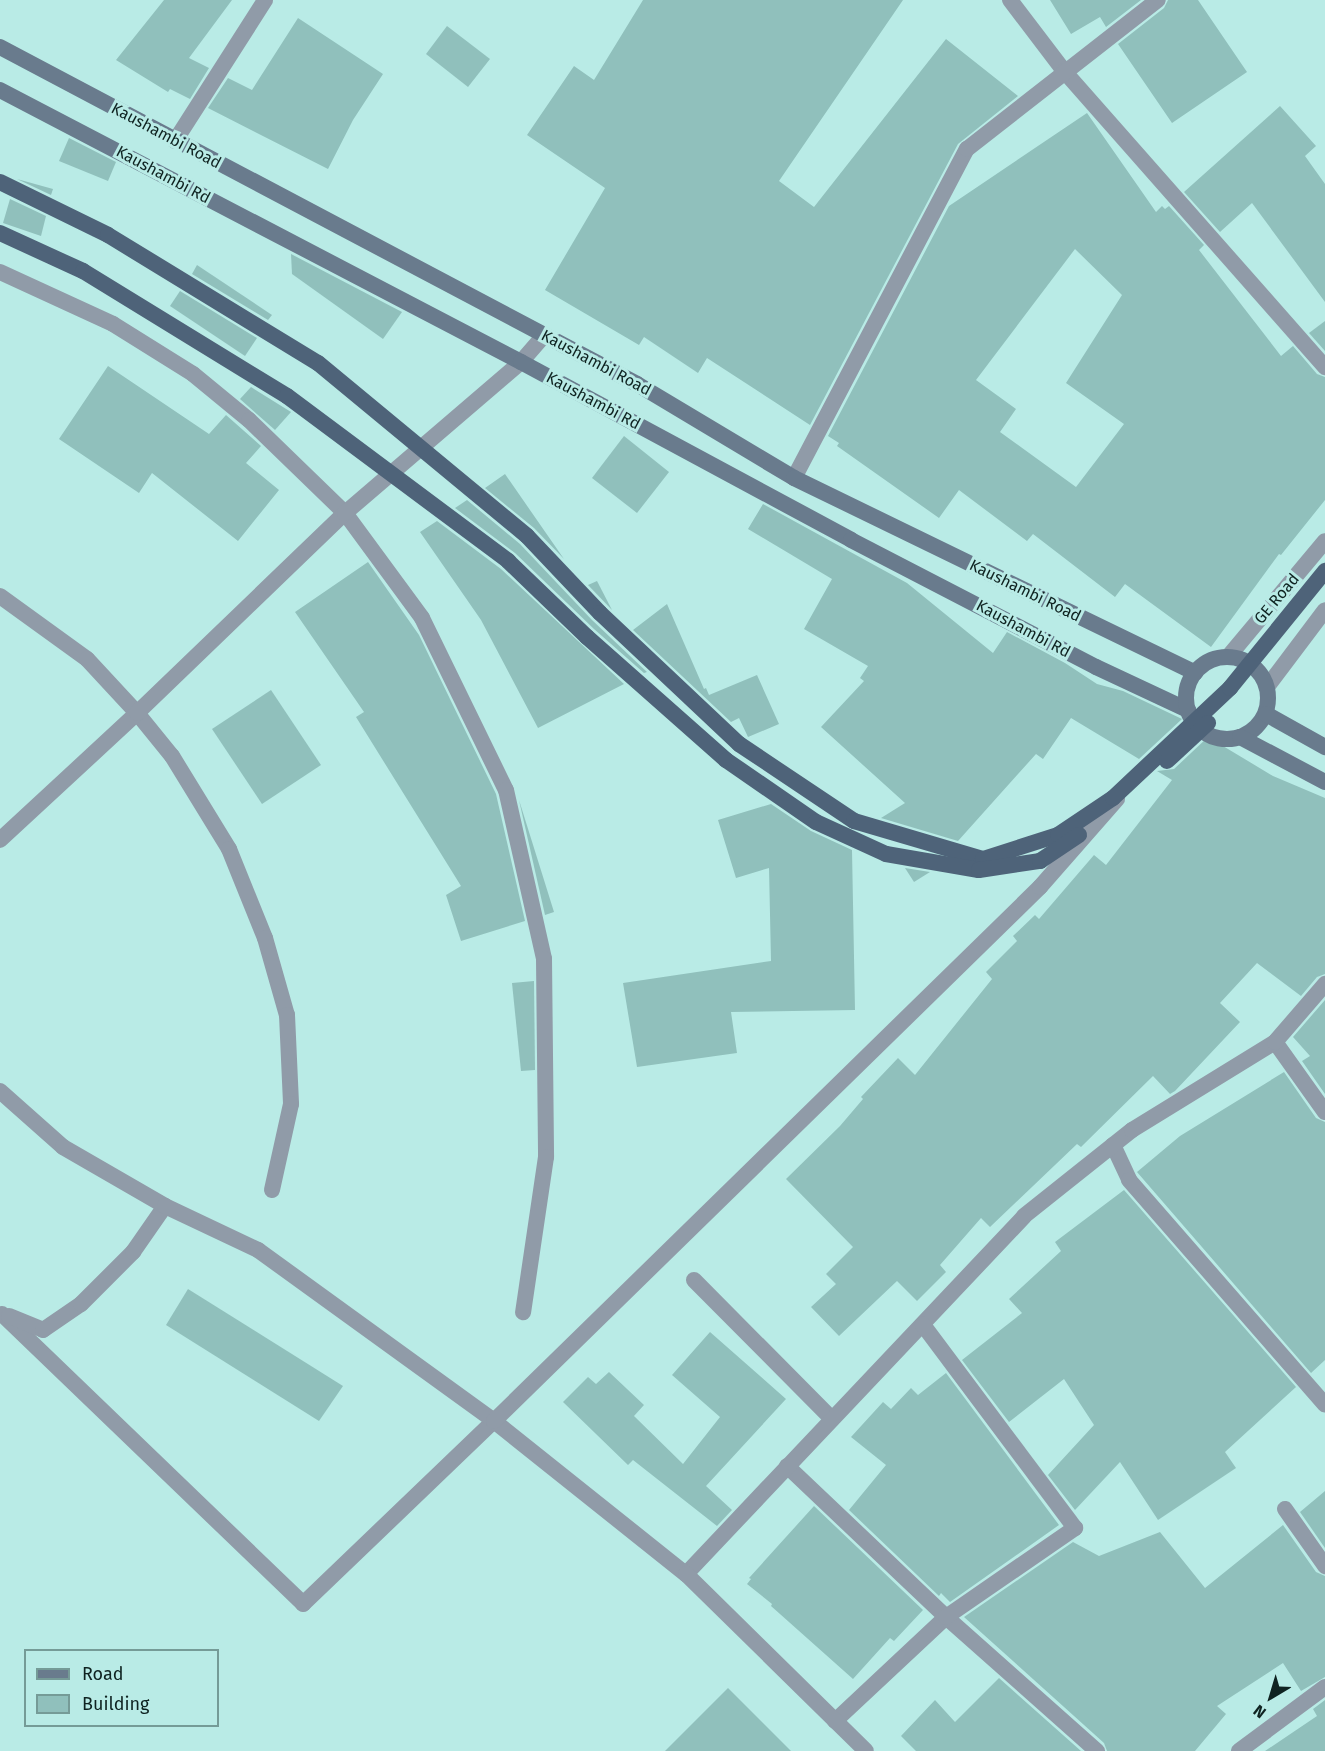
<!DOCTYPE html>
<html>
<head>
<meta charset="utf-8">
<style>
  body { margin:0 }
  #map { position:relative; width:1325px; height:1751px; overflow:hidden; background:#b9ebe6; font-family:"Fira Sans",sans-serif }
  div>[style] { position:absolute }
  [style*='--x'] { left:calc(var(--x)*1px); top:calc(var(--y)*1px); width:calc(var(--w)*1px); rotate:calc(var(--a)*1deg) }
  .building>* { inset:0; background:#90c0bc }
  .service>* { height:16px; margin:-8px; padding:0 8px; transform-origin:8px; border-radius:8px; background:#909ba8 }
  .minor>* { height:16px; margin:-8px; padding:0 8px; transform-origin:8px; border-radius:8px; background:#909ba8 }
  .tertiary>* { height:16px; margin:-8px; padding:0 8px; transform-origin:8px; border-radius:8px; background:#909ba8 }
  .secondary>* { height:16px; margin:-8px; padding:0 8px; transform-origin:8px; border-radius:8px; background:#697b8d }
  .secondary>.ring { margin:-8px; padding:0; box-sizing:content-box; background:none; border:16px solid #697b8d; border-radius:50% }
  .primary-bridge>* { height:16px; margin:-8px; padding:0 8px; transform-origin:8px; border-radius:8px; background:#4e6379 }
  span { translate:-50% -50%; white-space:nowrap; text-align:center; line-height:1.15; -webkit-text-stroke:6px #b9ebe6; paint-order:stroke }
  .street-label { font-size:16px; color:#0f2321 }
  .legend { position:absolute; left:24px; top:1649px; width:195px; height:78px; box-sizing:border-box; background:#b9ebe6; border:2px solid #759b97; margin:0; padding:8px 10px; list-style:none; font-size:18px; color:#0f2321 }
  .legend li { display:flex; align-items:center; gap:12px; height:30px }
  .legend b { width:30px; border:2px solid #759b97 }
  .north { position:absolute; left:1241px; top:1667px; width:60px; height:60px; -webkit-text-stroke:4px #b9ebe6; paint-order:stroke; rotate:218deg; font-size:16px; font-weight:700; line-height:24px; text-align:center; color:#0f2321 }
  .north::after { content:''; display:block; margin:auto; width:21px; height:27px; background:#0f2321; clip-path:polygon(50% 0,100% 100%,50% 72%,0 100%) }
</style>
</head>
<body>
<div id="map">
  <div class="building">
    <div style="clip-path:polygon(164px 0,232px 0,189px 58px,209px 68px,190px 99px,170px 89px,168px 92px,116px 60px)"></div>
    <div style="clip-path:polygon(643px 0,903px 0,779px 181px,814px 207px,946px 39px,1018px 96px,958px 144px,810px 425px,707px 358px,698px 373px,644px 337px,639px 345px,545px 290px,605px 188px,527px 135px,574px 66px,594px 80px)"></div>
    <div style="clip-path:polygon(1050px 0,1141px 0,1106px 27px,1100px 17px,1071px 34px)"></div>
    <div style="clip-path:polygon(1168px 0,1198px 0,1247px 72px,1172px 123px,1118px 44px,1164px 8px)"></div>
    <div style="clip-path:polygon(298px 18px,383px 74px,353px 120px,328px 169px,208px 108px,228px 78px,252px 90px)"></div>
    <div style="clip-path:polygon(447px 26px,490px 59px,468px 87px,426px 54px)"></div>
    <div style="clip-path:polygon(1280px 106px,1316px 146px,1305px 156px,1325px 184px,1325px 302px,1252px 203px,1220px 232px,1184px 192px)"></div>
    <div style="clip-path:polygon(evenodd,1087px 113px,1156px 212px,1162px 206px,1165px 209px,1169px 206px,1204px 245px,1199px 250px,1281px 356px,1293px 346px,1317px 374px,1325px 377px,1325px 500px,1281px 555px,1279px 554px,1211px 647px,1125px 584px,1115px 597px,1033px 534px,1027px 541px,959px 490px,939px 518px,837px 446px,839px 443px,828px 436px,949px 206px,1087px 113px,1075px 249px,1122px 295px,1066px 383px,1124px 424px,1076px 487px,1000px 432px,1016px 409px,976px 380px,1075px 249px)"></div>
    <div style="clip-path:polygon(69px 138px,116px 162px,108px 181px,59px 161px)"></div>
    <div style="clip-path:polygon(17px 179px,53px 189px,51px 195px)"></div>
    <div style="clip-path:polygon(10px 199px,46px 216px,41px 236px,3px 223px)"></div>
    <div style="clip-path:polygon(291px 254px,402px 312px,383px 339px,292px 274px)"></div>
    <div style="clip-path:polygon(197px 265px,272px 315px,268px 320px,192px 274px)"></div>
    <div style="clip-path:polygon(180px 291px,257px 338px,245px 356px,170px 306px)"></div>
    <div style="clip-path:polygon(1325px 321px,1325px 351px,1309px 333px)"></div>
    <div style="clip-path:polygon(108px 366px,209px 434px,226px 415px,261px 446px,246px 463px,279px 490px,238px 541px,152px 473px,139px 493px,59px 439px)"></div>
    <div style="clip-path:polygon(251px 387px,291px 412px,275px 430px,240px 399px)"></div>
    <div style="clip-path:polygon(624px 436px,669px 472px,637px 513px,592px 478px)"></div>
    <div style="clip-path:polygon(505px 474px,564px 559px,534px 528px,485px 488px)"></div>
    <div style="clip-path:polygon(467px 500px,520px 544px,592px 620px,647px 672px,644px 673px,594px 629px,515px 553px,455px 508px)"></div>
    <div style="clip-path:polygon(763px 504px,907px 583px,993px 653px,1007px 632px,1065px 663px,1097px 684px,1123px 691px,1182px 719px,1139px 759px,1071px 718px,1043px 759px,1036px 754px,958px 841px,881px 818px,905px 803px,821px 727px,864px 681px,860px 678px,868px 666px,804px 629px,832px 579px,748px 529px)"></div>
    <div style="clip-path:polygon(437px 521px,501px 569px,624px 684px,538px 728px,481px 620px,420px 532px)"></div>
    <div style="clip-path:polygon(368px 562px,419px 635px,496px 794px,525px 921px,461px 941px,446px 895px,461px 886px,356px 717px,364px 712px,295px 612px)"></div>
    <div style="clip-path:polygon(597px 581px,612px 610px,588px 585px)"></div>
    <div style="clip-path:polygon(667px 604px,704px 689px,706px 688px,709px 695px,757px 675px,779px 724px,748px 737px,739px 718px,731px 722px,633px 630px)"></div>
    <div style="clip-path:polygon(271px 690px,321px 765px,262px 804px,212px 729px)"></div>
    <div style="clip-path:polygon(1208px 737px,1273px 776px,1325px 798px,1325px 974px,1317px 977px,1301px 996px,1257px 963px,1220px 1003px,1240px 1022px,1175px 1091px,1170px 1094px,1153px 1076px,1081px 1147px,1077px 1144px,990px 1227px,981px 1218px,940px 1265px,946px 1272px,917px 1301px,897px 1281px,839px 1336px,811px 1307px,836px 1284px,826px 1274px,853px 1247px,786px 1179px,840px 1126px,863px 1099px,861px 1097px,898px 1058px,915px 1075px,992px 979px,986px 972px,1017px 941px,1013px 936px,1035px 915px,1039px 919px,1094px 855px,1106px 865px,1172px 780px,1157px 771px,1174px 769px)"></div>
    <div style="clip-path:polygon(519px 800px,554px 912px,545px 915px)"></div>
    <div style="clip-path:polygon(771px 804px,811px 831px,852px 850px,855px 1010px,731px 1012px,737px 1053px,637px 1067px,623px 983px,771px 961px,769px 868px,736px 878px,718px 820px)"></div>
    <div style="clip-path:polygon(905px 868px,930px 872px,914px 882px)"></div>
    <div style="clip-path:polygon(534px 981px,535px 1070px,521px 1071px,512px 983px)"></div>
    <div style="clip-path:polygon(1325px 1000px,1325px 1094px,1302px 1061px,1310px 1056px,1293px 1037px)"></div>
    <div style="clip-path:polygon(1284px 1072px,1316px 1118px,1325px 1122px,1325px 1360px,1311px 1373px,1137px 1172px,1180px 1136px)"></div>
    <div style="clip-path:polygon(1124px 1190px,1296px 1387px,1225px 1452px,1236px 1468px,1158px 1520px,1120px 1462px,1075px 1510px,1048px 1475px,1094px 1425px,1064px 1379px,1009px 1422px,962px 1360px,1022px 1313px,1009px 1299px,1061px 1251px,1055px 1242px)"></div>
    <div style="clip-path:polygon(188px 1289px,343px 1386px,319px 1421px,166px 1325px)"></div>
    <div style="clip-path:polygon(710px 1332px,786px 1399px,706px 1486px,732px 1510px,717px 1526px,633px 1460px,628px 1465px,563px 1402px,588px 1377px,596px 1384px,609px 1372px,644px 1405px,634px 1416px,683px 1464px,720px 1417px,672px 1375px)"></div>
    <div style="clip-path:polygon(946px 1373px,1059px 1525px,950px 1602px,941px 1593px,939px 1596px,849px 1510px,886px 1465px,851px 1437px,883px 1402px,891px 1409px,911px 1388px,918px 1395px)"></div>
    <div style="clip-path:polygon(1325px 1491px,1325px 1548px,1300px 1512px)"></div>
    <div style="clip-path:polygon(814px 1506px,923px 1610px,894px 1641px,890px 1638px,853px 1679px,771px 1606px,772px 1604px,747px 1584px,751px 1579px,749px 1578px)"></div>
    <div style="clip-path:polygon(1283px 1525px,1316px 1572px,1325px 1576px,1325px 1677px,1301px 1691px,1283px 1663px,1217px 1706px,1226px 1714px,1195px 1751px,1107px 1751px,1104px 1743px,964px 1617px,1073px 1542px,1099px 1556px,1160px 1532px,1205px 1588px)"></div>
    <div style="clip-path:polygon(999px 1678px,1081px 1751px,916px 1751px,901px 1736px,935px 1700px,955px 1722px)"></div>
    <div style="clip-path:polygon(728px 1688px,791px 1751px,665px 1751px)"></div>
    <div style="clip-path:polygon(1325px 1700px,1325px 1751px,1265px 1751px,1317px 1716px,1313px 1709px)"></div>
  </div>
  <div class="service">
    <div style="--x:2;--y:1314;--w:418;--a:43.9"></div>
    <div style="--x:303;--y:1604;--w:265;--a:-43.8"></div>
    <div style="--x:9;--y:1316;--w:37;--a:22"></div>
    <div style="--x:43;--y:1330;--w:46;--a:-34.4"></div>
    <div style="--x:81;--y:1304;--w:74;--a:-45"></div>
    <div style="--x:133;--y:1252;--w:56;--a:-55.2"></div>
  </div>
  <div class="minor">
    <div style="--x:1010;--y:0;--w:89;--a:52.7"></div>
    <div style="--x:1064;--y:71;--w:395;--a:48.6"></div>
    <div style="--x:175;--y:141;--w:167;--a:-57.4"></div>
    <div style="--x:0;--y:272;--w:124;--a:24.7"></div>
    <div style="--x:113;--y:324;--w:94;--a:32"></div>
    <div style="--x:193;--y:374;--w:72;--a:39.4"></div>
    <div style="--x:249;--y:420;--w:134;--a:44.1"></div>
    <div style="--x:345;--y:513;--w:130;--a:53.7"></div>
    <div style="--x:422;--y:618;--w:191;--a:64"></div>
    <div style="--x:506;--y:790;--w:173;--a:77.3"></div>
    <div style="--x:544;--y:959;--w:198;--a:89.4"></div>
    <div style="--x:546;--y:1157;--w:157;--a:98.4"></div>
    <div style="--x:794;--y:478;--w:372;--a:-62.3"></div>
    <div style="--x:967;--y:149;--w:242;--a:-38"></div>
    <div style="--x:0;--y:596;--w:107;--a:35.9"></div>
    <div style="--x:87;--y:659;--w:74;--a:47.2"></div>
    <div style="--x:137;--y:713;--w:55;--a:50.9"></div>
    <div style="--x:172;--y:756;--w:109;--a:58.5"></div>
    <div style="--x:229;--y:849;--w:96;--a:68"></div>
    <div style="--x:265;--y:938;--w:80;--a:74.1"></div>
    <div style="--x:287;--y:1015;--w:89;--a:87.4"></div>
    <div style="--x:291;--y:1104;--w:88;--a:102.5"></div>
    <div style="--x:0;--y:840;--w:187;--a:-42.8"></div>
    <div style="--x:137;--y:713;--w:289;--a:-43.9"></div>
    <div style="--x:345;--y:513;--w:232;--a:-40.6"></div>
    <div style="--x:521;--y:362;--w:35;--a:-49"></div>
    <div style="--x:1275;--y:1042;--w:86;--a:54.5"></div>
    <div style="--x:1113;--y:1145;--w:38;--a:65"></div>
    <div style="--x:1129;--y:1180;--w:298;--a:48.9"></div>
    <div style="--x:694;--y:1280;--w:196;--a:45.2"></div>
    <div style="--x:787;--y:1466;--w:219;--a:43.5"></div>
    <div style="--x:946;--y:1617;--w:202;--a:41.6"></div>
    <div style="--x:1285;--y:1509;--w:70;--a:54.9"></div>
    <div style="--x:686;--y:1574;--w:492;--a:-46.6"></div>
    <div style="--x:1024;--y:1216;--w:138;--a:-38.5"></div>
    <div style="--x:1132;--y:1130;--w:168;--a:-31.6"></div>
    <div style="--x:1275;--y:1042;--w:77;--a:-49.2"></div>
    <div style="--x:835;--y:1721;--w:152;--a:-43.1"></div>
    <div style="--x:946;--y:1617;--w:157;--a:-34.6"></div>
    <div style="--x:1075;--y:1528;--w:254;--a:-126.8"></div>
    <div style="--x:1239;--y:1751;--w:107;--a:-36.7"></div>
  </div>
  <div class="tertiary">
    <div style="--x:1228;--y:657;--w:151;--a:-50.1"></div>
    <div style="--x:1267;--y:687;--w:96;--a:-53"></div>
    <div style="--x:0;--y:1091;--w:84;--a:41.6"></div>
    <div style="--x:63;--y:1147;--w:118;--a:30"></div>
    <div style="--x:165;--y:1206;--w:103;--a:25.3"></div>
    <div style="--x:258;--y:1250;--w:291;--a:35.9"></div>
    <div style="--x:494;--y:1421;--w:246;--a:38.6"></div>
    <div style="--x:686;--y:1574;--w:252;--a:44.5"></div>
    <div style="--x:494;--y:1421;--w:764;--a:-44.36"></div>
    <div style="--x:1040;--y:887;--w:117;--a:-48.8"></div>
  </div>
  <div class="secondary">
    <div style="--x:0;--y:47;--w:721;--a:27.88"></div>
    <div style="--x:637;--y:384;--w:183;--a:30.9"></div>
    <div style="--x:794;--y:478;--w:446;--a:25.9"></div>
    <div style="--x:0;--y:90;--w:588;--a:27.57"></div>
    <div style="--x:521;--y:362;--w:375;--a:28.3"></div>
    <div style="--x:851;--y:540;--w:276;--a:27.4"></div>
    <div style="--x:1096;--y:667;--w:102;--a:25.1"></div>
    <div class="ring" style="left:1186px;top:657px;width:66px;height:66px"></div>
    <div style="--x:1266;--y:714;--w:68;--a:29.2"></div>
    <div style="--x:1240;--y:737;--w:96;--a:27.9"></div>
  </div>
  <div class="primary-bridge">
    <div style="--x:0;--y:182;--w:120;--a:26.1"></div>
    <div style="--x:108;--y:235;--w:246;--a:31.4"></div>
    <div style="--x:318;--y:363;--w:271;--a:39.6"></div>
    <div style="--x:527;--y:536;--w:106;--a:46.5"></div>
    <div style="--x:600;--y:613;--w:191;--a:43.3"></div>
    <div style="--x:739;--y:744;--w:138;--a:33.8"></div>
    <div style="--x:854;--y:821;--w:134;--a:16.4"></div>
    <div style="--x:983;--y:859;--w:79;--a:-17.7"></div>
    <div style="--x:1058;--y:835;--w:66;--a:-33.9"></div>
    <div style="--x:1113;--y:798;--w:161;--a:-43.2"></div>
    <div style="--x:1230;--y:688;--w:151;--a:-50.9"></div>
    <div style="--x:0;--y:233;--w:91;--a:24.6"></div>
    <div style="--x:83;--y:271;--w:239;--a:31.5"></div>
    <div style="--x:287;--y:396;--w:276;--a:36.7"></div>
    <div style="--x:508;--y:561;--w:110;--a:43.9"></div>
    <div style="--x:587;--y:637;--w:186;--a:41.5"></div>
    <div style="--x:726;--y:760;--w:109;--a:34.6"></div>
    <div style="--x:816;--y:822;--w:77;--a:24.6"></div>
    <div style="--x:886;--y:854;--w:94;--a:9.8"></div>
    <div style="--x:979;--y:870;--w:62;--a:-8.4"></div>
    <div style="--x:1040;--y:861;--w:47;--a:-33.7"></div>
    <div style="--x:1167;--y:761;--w:56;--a:-42.8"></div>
  </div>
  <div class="street-label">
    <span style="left:166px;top:136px;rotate:28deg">Kaushambi Road</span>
    <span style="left:163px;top:175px;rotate:28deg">Kaushambi Rd</span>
    <span style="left:596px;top:363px;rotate:28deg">Kaushambi Road</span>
    <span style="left:593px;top:401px;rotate:28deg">Kaushambi Rd</span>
    <span style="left:1025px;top:591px;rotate:26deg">Kaushambi Road</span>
    <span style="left:1277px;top:599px;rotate:-50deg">GE Road</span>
    <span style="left:1023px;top:629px;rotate:28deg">Kaushambi Rd</span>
  </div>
  <ul class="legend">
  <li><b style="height:8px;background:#697b8d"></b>Road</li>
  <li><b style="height:16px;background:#90c0bc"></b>Building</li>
  </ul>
  <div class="north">N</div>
</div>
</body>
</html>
